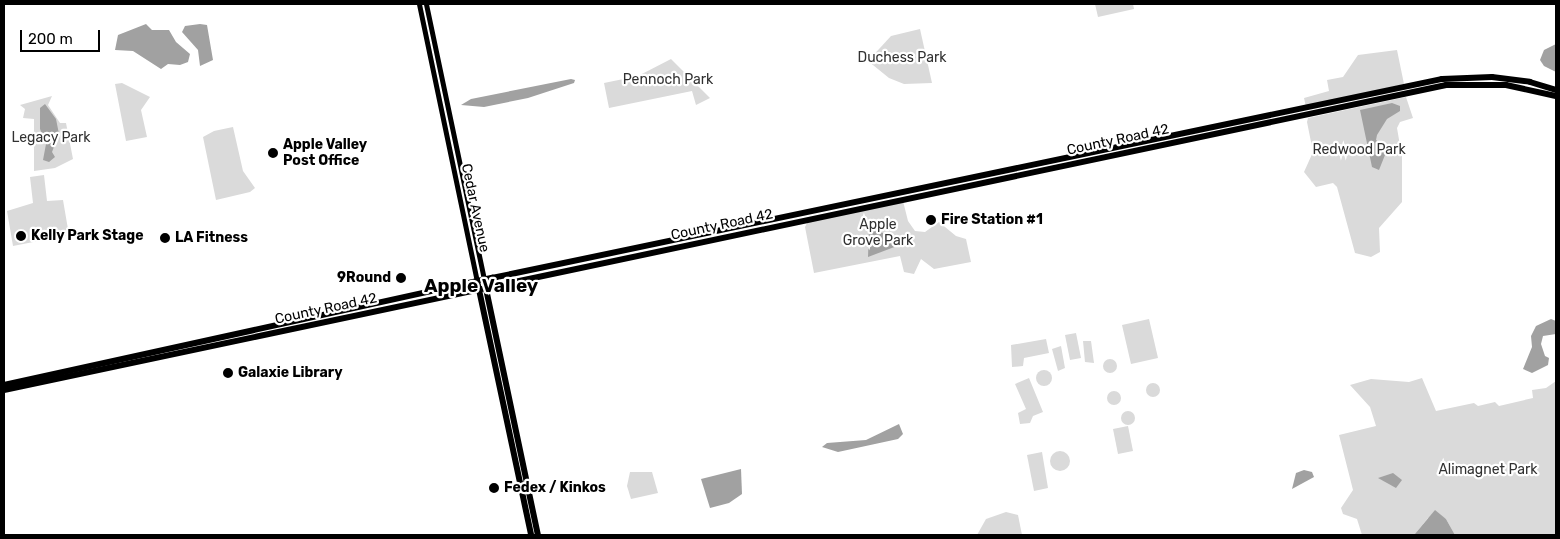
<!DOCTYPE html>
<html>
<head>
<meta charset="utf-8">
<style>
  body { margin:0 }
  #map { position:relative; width:1560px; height:539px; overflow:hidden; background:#fff; font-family:Rubik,sans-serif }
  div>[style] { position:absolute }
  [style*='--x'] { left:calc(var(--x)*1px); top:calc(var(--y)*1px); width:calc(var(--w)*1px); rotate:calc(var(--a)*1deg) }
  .green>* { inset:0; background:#dadada }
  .round { border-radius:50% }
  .water>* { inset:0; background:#a1a1a1 }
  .primary>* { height:5px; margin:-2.5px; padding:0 2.5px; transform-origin:2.5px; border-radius:2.5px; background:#000 }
  .highway>* { height:6px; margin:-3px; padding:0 3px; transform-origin:3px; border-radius:3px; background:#000 }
  .dots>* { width:14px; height:14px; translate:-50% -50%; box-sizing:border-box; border:2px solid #fff; border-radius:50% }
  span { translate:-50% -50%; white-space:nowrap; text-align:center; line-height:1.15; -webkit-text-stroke:4.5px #fff; paint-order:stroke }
  .park-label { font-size:14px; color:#313131 }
  .street-label { font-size:14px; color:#000 }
  .poi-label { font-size:14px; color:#000; font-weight:700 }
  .left { translate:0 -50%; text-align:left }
  .right { translate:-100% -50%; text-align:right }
  .district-label { font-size:19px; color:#000; font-weight:700 }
  .frame { position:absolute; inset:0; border:5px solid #000; pointer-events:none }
  .scale { position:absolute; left:20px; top:30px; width:80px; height:22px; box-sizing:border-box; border:2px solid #000; border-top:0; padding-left:6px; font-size:15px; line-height:18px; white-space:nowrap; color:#000; -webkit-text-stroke:4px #fff; paint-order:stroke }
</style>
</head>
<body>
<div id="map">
  <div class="green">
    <div style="clip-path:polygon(1095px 4px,1133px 4px,1134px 9px,1098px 17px)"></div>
    <div style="clip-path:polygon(920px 29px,932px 83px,904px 84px,889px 78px,868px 61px,891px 36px)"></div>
    <div style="clip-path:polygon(1397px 50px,1404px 84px,1306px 107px,1304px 98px,1329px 91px,1327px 80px,1343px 77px,1358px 55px)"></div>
    <div style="clip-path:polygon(671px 59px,710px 98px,696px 105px,692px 91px,609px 108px,604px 83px,638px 76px)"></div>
    <div style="clip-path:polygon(122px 83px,150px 97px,141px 110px,147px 137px,126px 141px,115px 84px)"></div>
    <div style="clip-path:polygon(52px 96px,48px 105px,60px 123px,66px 123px,73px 159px,55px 168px,34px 171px,34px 119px,23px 118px,25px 109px,20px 105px)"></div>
    <div style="clip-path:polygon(1406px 97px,1413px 118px,1400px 122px,1397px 128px,1402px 157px,1402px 202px,1379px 228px,1380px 252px,1371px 257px,1355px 253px,1337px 187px,1333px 183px,1316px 187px,1304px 172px,1313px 152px,1307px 122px,1308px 118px)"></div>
    <div style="clip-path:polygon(233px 127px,243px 171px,255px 188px,250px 192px,216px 200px,203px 137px,214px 131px)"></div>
    <div style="clip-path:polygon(44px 175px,47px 201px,63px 200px,69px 235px,13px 246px,7px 211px,33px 203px,30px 177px)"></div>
    <div style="clip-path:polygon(903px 201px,908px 221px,915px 231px,925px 232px,939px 222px,956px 236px,966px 239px,971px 262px,934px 269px,921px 259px,914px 274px,904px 272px,900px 256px,814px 273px,805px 227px,808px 221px)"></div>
    <div style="clip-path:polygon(1149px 319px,1158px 358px,1131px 364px,1122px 325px)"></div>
    <div style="clip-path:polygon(1076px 333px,1081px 358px,1070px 360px,1065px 335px)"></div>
    <div style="clip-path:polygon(1046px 339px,1049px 353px,1024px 358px,1023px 366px,1012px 367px,1011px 345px)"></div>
    <div style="clip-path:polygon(1083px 341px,1091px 341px,1094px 363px,1085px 362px)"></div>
    <div style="clip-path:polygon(1061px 346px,1065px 368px,1058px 371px,1052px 349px)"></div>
    <div class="round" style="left:1103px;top:359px;width:14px;height:14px"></div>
    <div class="round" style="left:1036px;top:370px;width:16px;height:16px"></div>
    <div style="clip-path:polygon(1029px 378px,1043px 412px,1033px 416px,1030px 423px,1020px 424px,1018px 413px,1026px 409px,1015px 384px)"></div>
    <div style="clip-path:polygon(1422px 378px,1436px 411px,1474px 403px,1478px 406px,1495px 402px,1499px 406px,1533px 398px,1532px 390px,1546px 388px,1556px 381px,1556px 535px,1455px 535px,1446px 519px,1439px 515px,1428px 518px,1414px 535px,1362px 535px,1357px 519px,1343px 514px,1341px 508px,1353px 490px,1339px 435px,1376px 426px,1370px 407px,1350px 385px,1371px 379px,1409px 382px)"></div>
    <div class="round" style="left:1146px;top:383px;width:14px;height:14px"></div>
    <div class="round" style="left:1107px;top:391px;width:14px;height:14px"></div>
    <div class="round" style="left:1121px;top:411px;width:14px;height:14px"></div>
    <div style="clip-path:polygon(1128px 426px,1133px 451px,1118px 454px,1113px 429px)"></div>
    <div class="round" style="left:1050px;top:451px;width:20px;height:20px"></div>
    <div style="clip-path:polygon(1042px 452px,1048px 488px,1034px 491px,1027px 455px)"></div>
    <div style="clip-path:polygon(630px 472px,652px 472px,658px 493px,631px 499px,627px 486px)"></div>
    <div style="clip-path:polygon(1006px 512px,1018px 515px,1022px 535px,977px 535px,986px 519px)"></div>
  </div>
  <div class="water">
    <div style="clip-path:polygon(146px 24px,152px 30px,169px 30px,176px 42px,190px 54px,188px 62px,180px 65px,168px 64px,161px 69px,133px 51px,115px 50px,118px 35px)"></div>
    <div style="clip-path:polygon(200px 24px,207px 25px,213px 60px,200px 66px,198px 50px,182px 32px,185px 26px)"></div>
    <div style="clip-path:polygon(1556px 44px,1556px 72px,1544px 66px,1540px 60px,1544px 50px)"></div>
    <div style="clip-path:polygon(571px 79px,575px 80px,574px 83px,528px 98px,484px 107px,461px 105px,471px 99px)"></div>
    <div style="clip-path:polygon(1392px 103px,1400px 106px,1400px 111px,1387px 119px,1377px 135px,1376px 140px,1383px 146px,1385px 155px,1379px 170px,1372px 167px,1360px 110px)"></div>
    <div style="clip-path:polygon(45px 104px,56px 119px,59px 134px,52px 152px,55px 157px,49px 162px,43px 160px,46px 144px,40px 129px,40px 108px)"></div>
    <div style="clip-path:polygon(869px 227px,890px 236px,897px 246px,868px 257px)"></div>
    <div style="clip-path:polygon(1551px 319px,1556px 321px,1556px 334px,1543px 336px,1541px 344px,1545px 356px,1549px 358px,1548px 365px,1532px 373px,1523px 369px,1532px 347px,1531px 336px,1536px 326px)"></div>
    <div style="clip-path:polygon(899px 424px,903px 434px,898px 439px,838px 452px,822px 447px,827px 443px,866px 440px)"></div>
    <div style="clip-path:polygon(741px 469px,742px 494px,729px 503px,710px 508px,701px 479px)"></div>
    <div style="clip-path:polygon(1304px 470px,1312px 472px,1314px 477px,1292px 489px,1296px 473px)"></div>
    <div style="clip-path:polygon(1393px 473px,1402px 480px,1396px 488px,1378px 478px)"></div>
    <div style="clip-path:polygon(1435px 510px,1446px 519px,1455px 535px,1414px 535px)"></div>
  </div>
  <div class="primary">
    <div style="--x:419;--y:4;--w:284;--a:78.2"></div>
    <div style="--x:426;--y:4;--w:282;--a:78.1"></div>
  </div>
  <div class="highway">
    <div style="--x:485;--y:284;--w:257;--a:78.1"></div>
    <div style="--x:478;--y:285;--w:256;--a:78"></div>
    <div style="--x:4;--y:385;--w:500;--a:-12.4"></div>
    <div style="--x:492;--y:278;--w:971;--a:-11.83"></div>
    <div style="--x:1442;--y:79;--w:50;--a:-2.3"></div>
    <div style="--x:1492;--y:77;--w:38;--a:7"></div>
    <div style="--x:1530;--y:82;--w:27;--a:17"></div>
    <div style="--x:4;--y:390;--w:1474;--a:-11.94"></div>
    <div style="--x:1446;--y:85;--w:60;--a:0"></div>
    <div style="--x:1506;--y:85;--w:51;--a:12.4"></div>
  </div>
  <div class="dots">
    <div style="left:273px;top:153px;background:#000"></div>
    <div style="left:931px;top:220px;background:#000"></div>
    <div style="left:21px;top:236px;background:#000"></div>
    <div style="left:165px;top:238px;background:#000"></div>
    <div style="left:401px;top:278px;background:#000"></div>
    <div style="left:228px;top:373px;background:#000"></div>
    <div style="left:494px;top:488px;background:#000"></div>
  </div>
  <div class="park-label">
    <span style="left:902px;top:58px">Duchess Park</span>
    <span style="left:668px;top:80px">Pennoch Park</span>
    <span style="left:51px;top:138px">Legacy Park</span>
    <span style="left:1359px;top:150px">Redwood Park</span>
    <span style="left:878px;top:233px">Apple<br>Grove Park</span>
    <span style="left:1488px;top:470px">Alimagnet Park</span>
  </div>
  <div class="street-label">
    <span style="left:1118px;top:140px;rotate:-12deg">County Road 42</span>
    <span style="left:475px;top:208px;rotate:78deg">Cedar Avenue</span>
    <span style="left:722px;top:225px;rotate:-12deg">County Road 42</span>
    <span style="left:326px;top:309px;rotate:-12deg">County Road 42</span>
  </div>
  <div class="poi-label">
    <span class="left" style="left:283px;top:153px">Apple Valley<br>Post Office</span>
    <span class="left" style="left:941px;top:220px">Fire Station #1</span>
    <span class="left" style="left:31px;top:236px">Kelly Park Stage</span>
    <span class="left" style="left:175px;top:238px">LA Fitness</span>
    <span class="right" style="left:391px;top:278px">9Round</span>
    <span class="left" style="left:238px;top:373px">Galaxie Library</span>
    <span class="left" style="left:504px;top:488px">Fedex / Kinkos</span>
  </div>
  <div class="district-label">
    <span style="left:481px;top:286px">Apple Valley</span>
  </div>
  <div class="frame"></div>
  <div class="scale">200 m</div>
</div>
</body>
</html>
